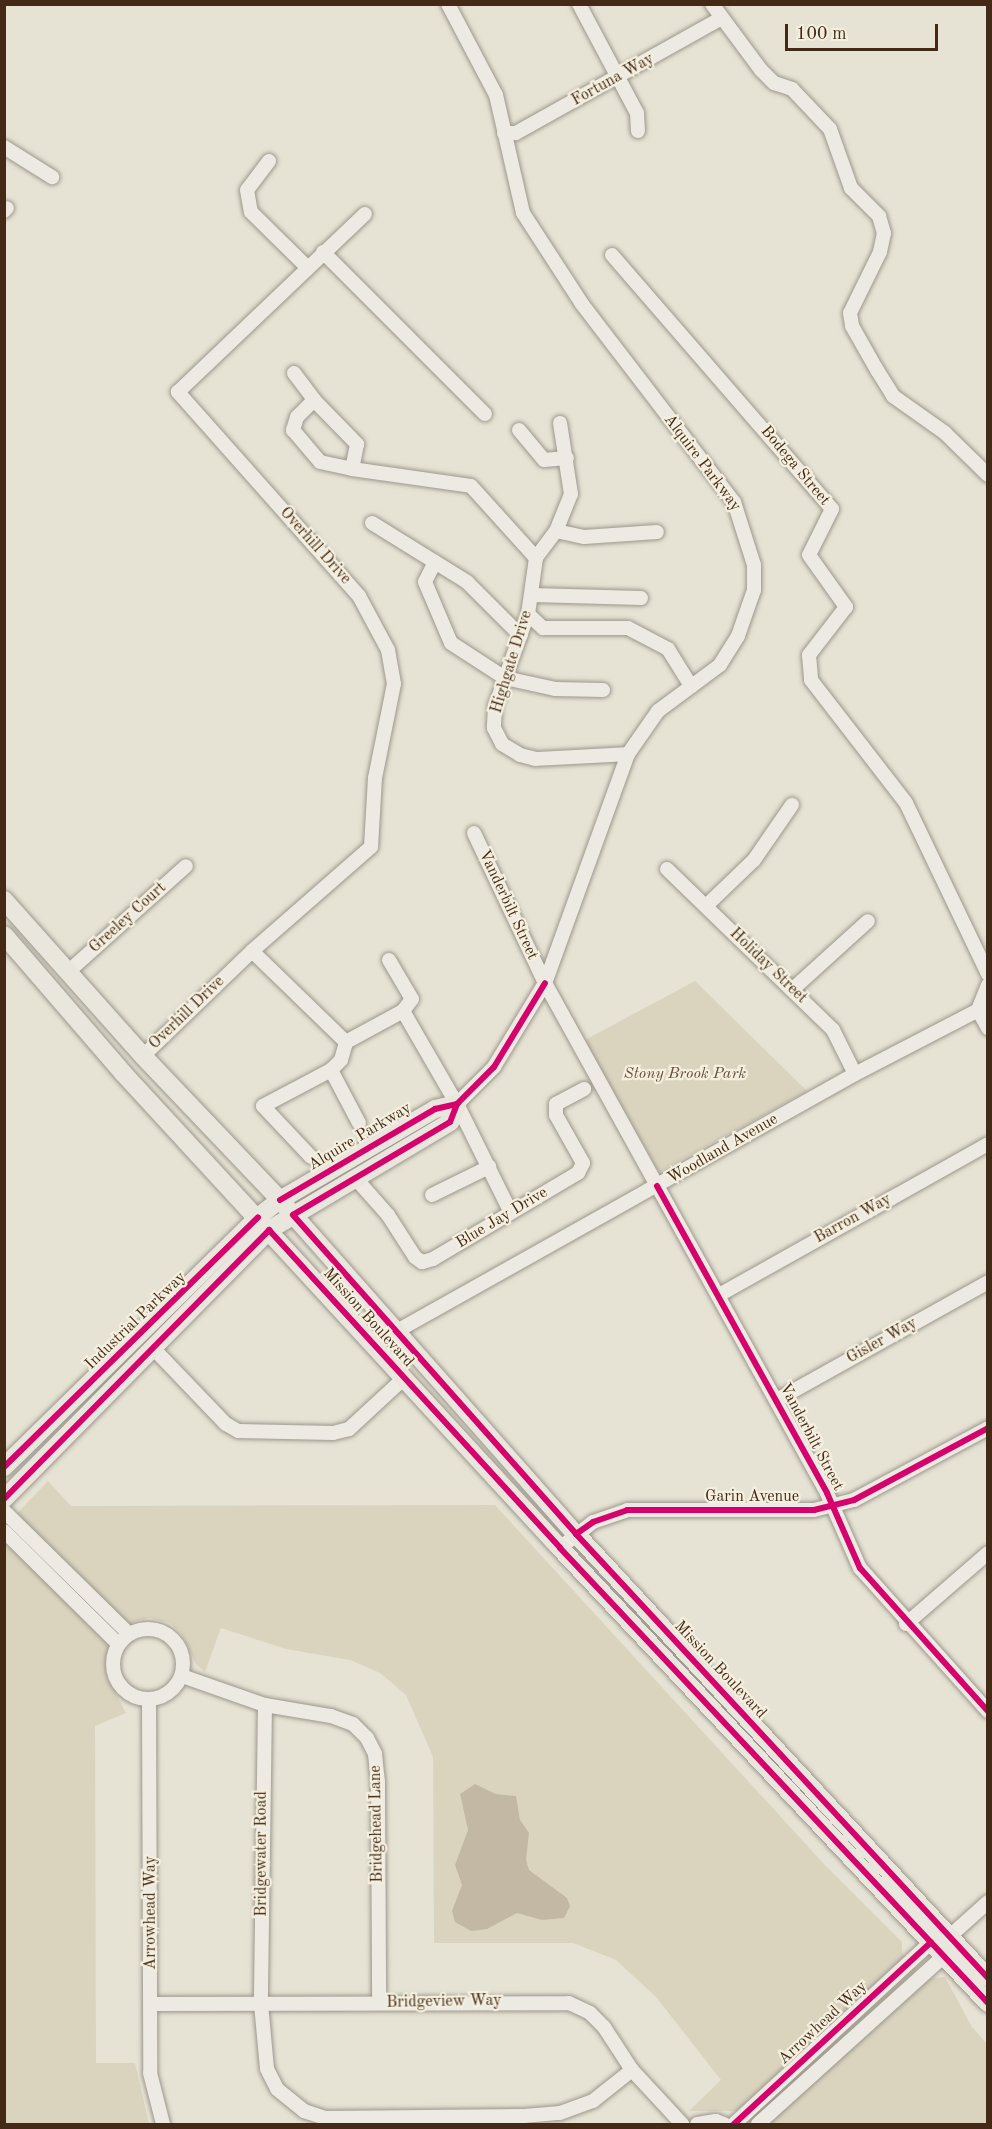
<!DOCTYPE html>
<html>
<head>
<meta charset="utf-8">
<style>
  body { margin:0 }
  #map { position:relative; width:992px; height:2129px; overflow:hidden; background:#e6e3d4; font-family:"Old Standard TT",serif }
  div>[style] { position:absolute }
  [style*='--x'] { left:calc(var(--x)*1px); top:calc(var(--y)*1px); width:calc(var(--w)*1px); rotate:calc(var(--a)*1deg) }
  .green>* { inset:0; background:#dad4bf }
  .water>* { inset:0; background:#c3b8a3 }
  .roads { filter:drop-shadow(0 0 2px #9c978c) drop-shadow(0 0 2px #9c978c) }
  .minor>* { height:14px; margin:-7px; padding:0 7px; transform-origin:7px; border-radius:7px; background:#eceae2 }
  .minor>.ring { margin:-7px; padding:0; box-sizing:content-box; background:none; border:14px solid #eceae2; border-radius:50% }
  .major>* { height:18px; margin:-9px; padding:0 9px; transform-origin:9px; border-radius:9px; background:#e9e6de }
  .cycleway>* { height:6px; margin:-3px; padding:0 3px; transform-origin:3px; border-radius:3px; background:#d6006c }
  span { translate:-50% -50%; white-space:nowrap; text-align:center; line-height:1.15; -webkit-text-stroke:4.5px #f4efde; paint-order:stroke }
  .street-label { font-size:16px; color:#442917 }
  .park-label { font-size:16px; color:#67503c; font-style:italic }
  .frame { position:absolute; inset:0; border:6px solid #442917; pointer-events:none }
  .scale { position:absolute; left:785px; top:24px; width:153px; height:27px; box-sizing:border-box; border:3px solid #442917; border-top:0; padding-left:8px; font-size:18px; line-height:21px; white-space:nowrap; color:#442917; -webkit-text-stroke:4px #f4efde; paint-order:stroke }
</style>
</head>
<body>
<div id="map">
  <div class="green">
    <div style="clip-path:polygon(695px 981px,807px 1091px,659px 1172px,583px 1041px)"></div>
    <div style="clip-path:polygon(48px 1481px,71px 1506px,495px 1505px,824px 1864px,902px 1942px,902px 1953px,926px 1979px,945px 1977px,972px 2027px,987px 2044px,987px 2124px,747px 2124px,737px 2111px,689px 2111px,721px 2080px,656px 1997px,616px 1960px,573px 1943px,434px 1943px,433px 1757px,406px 1695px,380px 1673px,350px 1660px,286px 1649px,221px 1628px,205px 1672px,196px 1664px,182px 1634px,170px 1623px,150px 1618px,136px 1621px,115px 1636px,107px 1656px,107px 1677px,126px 1713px,95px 1726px,96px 2063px,135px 2063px,149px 2124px,5px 2124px,5px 1526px)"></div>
  </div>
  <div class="water">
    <div style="clip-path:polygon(475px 1784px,496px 1794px,516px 1796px,520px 1820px,529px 1833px,526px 1860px,529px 1870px,567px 1898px,570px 1906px,564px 1918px,542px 1920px,517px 1913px,487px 1929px,471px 1931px,455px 1922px,452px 1911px,462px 1885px,455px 1865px,468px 1830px,460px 1794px)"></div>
  </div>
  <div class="roads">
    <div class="minor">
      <div style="--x:448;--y:4;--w:103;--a:62.2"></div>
      <div style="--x:496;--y:95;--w:121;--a:77.1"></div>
      <div style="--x:523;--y:213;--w:108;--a:57"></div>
      <div style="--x:582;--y:304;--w:250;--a:52.5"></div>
      <div style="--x:734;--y:502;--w:66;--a:72.4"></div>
      <div style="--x:754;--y:565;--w:25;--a:90"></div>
      <div style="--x:754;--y:590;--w:49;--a:109.2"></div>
      <div style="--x:738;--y:636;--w:34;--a:122"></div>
      <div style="--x:720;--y:665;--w:77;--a:143.4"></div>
      <div style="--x:658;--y:711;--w:52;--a:124.9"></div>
      <div style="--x:628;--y:754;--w:244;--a:109.9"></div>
      <div style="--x:545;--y:983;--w:98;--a:121.3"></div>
      <div style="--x:494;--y:1067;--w:52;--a:135"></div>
      <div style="--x:579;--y:4;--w:123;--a:62"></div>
      <div style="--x:637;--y:113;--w:18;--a:87"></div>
      <div style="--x:712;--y:4;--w:82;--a:53.4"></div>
      <div style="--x:761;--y:70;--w:18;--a:45"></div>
      <div style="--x:774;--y:83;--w:19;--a:18"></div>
      <div style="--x:792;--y:89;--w:55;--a:46.5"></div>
      <div style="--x:830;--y:129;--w:63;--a:70.4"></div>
      <div style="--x:851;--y:188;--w:40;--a:45"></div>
      <div style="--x:879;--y:216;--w:18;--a:74"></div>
      <div style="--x:884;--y:233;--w:19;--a:102"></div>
      <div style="--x:880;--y:252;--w:68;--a:116.2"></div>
      <div style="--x:850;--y:313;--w:13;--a:81"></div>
      <div style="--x:852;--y:326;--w:51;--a:60.4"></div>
      <div style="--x:877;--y:370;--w:31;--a:58"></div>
      <div style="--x:893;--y:396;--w:64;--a:35.4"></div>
      <div style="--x:945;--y:433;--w:60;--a:44.3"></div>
      <div style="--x:504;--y:133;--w:12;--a:0"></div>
      <div style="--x:516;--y:133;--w:234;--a:-29.2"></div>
      <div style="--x:4;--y:147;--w:57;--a:32"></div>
      <div style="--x:269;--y:161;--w:36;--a:127"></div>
      <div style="--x:247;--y:190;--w:22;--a:80"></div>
      <div style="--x:251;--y:212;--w:78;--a:44.5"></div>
      <div style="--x:4;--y:211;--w:4;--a:-45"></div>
      <div style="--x:323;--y:252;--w:229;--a:45"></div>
      <div style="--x:612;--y:255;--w:336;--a:49.1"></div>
      <div style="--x:832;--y:509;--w:51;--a:116.6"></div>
      <div style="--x:809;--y:555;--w:64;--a:54.6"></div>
      <div style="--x:846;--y:607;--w:61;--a:127.6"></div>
      <div style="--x:809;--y:655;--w:25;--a:85"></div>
      <div style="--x:811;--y:680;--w:155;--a:52.3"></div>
      <div style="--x:906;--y:803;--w:190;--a:64.4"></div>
      <div style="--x:294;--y:373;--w:34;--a:53"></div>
      <div style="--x:314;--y:400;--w:62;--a:45.7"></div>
      <div style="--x:357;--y:444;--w:25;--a:101"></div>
      <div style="--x:352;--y:469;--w:120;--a:8.1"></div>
      <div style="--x:471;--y:486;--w:97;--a:47.9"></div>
      <div style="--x:314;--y:400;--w:24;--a:135"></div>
      <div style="--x:297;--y:417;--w:14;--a:107"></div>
      <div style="--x:293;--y:430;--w:42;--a:49.8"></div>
      <div style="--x:320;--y:462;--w:33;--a:12"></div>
      <div style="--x:560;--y:423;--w:72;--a:81.2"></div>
      <div style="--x:571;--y:494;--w:40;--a:112"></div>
      <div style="--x:556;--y:531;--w:34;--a:127"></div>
      <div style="--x:536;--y:558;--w:57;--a:98.1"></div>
      <div style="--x:528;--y:614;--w:98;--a:109.7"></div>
      <div style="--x:495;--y:706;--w:22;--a:93"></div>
      <div style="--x:494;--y:728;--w:18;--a:63"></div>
      <div style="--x:502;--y:744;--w:21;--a:31"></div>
      <div style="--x:520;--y:755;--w:16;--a:14"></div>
      <div style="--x:536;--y:759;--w:92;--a:-3.1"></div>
      <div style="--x:519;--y:430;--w:39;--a:50"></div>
      <div style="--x:544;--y:460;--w:23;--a:-5"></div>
      <div style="--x:372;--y:523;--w:112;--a:31.8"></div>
      <div style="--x:467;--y:582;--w:76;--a:45"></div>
      <div style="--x:556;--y:531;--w:29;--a:12"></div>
      <div style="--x:584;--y:537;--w:73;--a:-3.9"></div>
      <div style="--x:435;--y:562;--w:22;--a:117"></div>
      <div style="--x:425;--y:582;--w:66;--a:66.9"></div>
      <div style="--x:451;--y:643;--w:64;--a:32.9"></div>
      <div style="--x:505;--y:678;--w:51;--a:12.4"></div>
      <div style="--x:555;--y:689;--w:48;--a:1.2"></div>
      <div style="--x:532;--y:595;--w:109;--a:1.6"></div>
      <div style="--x:528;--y:614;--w:21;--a:43"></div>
      <div style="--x:543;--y:628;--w:85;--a:0"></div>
      <div style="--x:628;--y:628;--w:45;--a:27.7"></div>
      <div style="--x:668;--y:649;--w:44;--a:58.1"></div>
      <div style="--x:474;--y:833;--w:166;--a:64.7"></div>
      <div style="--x:545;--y:983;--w:583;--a:61.06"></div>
      <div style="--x:827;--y:1493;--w:82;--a:66.3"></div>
      <div style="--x:860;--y:1568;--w:192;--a:48.2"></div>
      <div style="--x:667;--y:869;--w:231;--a:44.1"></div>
      <div style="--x:833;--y:1030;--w:49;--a:63.4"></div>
      <div style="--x:706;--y:906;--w:66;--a:-43.8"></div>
      <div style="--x:754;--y:860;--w:67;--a:-55.4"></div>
      <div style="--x:252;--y:951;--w:131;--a:44.1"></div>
      <div style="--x:389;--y:960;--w:45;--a:59.5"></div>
      <div style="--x:412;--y:999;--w:15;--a:127"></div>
      <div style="--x:403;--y:1011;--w:108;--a:59.9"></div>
      <div style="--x:457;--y:1104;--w:119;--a:63.6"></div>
      <div style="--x:69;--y:971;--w:157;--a:-41.9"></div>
      <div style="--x:988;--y:985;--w:27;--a:112"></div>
      <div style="--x:978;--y:1010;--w:21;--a:61"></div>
      <div style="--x:793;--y:989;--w:101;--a:-42.2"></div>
      <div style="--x:346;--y:1042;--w:65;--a:-28.5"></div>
      <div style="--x:143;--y:1056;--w:151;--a:-43.9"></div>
      <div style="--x:252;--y:951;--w:158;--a:-41.2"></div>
      <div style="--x:371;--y:847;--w:69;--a:-86.7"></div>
      <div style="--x:375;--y:778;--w:96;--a:-78.6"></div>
      <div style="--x:394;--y:684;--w:35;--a:-100"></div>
      <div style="--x:388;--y:650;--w:61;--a:-118.2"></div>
      <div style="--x:359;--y:596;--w:273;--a:-131.6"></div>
      <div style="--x:178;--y:392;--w:258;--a:-43.6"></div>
      <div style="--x:331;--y:1070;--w:60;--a:62.2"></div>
      <div style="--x:311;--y:1157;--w:70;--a:-133.3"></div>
      <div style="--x:263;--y:1106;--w:77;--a:-27.9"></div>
      <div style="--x:331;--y:1070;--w:14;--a:-45"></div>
      <div style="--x:341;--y:1060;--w:19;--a:-74"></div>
      <div style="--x:357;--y:1180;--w:47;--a:48.5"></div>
      <div style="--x:388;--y:1215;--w:50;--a:57.3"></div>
      <div style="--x:415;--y:1257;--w:9;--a:36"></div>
      <div style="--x:422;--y:1262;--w:11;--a:-15"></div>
      <div style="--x:433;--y:1259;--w:169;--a:-30.7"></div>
      <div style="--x:578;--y:1173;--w:11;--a:-63"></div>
      <div style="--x:583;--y:1163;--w:55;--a:-119.4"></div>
      <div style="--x:556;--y:1115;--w:11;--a:-90"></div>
      <div style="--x:556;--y:1104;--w:32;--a:-28"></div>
      <div style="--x:432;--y:1195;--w:64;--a:-26.2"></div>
      <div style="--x:719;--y:1295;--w:308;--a:-29.3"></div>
      <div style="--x:397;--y:1331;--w:525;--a:-29.3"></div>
      <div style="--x:855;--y:1074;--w:150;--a:-27.4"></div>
      <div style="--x:153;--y:1348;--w:105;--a:46.2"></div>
      <div style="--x:226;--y:1424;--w:14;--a:30"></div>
      <div style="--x:238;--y:1431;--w:95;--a:1.2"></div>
      <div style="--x:333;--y:1433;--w:16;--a:-14"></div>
      <div style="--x:349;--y:1429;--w:75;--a:-42.8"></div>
      <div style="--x:777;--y:1400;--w:242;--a:-29.2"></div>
      <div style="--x:4;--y:1511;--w:175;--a:44.5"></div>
      <div style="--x:4;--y:1531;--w:161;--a:44.7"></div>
      <div style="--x:560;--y:1548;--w:42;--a:-38.2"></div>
      <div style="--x:593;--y:1522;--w:36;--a:-19"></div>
      <div style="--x:627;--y:1510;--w:187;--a:0"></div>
      <div style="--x:814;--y:1510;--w:41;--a:-14"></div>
      <div style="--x:854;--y:1500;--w:152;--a:-28.2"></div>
      <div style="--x:906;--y:1624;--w:108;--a:-40.9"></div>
      <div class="ring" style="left:113px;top:1629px;width:56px;height:56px"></div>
      <div style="--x:182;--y:1676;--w:88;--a:19.3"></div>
      <div style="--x:265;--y:1705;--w:67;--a:9.5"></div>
      <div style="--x:331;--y:1716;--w:23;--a:20"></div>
      <div style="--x:353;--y:1724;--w:20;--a:45"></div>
      <div style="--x:367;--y:1738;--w:18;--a:63"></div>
      <div style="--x:375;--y:1754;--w:28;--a:84"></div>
      <div style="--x:378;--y:1782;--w:221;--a:89.7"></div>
      <div style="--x:149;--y:1699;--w:374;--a:89.8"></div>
      <div style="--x:150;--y:2073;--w:53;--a:75.7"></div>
      <div style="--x:265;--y:1705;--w:299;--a:90.8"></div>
      <div style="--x:261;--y:2004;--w:65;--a:84.7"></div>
      <div style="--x:267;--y:2069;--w:22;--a:63"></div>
      <div style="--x:277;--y:2089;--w:35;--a:39"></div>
      <div style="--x:304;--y:2111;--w:22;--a:18"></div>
      <div style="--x:325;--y:2118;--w:199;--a:-0.6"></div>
      <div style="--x:524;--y:2116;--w:36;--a:-5"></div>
      <div style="--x:560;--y:2113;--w:35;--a:-20"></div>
      <div style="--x:593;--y:2101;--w:50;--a:-38.5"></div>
      <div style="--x:152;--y:2004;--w:417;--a:-0.1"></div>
      <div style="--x:569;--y:2003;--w:23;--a:25"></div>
      <div style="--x:590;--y:2013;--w:20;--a:45"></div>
      <div style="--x:604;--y:2027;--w:51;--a:56.9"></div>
      <div style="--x:632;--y:2070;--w:74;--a:47.2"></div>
      <div style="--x:697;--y:2124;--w:19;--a:-9"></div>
      <div style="--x:716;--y:2121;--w:9;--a:21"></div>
      <div style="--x:734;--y:2124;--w:268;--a:-42.7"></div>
      <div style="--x:931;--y:1942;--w:20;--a:-18"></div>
      <div style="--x:950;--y:1936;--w:51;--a:-41.8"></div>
      <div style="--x:758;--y:2124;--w:251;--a:-42.1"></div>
      <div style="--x:944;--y:1956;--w:9;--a:-72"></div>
    </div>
    <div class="major">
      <div style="--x:4;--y:900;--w:209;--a:48.3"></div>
      <div style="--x:143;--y:1056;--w:199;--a:46.4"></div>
      <div style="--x:280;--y:1200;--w:446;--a:48.5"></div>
      <div style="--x:576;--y:1534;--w:606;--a:47.14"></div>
      <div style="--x:4;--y:935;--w:182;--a:49.2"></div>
      <div style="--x:123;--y:1073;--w:645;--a:47.39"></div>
      <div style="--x:560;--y:1548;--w:625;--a:46.75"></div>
      <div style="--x:4;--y:1467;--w:356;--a:-44.5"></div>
      <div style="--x:258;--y:1217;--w:28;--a:-38"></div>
      <div style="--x:280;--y:1200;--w:180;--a:-30.4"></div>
      <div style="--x:435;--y:1109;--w:23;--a:-13"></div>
      <div style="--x:4;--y:1499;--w:378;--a:-45.4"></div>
      <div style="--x:269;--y:1230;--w:211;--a:-30.8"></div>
      <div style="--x:450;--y:1122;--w:19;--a:-69"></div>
    </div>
  </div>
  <div class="cycleway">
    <div style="--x:457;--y:1104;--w:19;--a:111"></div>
    <div style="--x:450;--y:1122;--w:182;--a:149.4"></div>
    <div style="--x:293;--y:1215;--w:426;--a:48.4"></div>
    <div style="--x:576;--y:1534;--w:606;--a:47.14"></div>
    <div style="--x:657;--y:1186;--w:351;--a:61"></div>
    <div style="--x:827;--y:1493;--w:82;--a:66.3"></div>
    <div style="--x:860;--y:1568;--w:192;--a:48.2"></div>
    <div style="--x:280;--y:1200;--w:180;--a:-30.4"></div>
    <div style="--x:435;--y:1109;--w:23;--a:-13"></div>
    <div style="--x:457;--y:1104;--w:52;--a:-45"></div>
    <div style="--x:494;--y:1067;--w:98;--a:-58.7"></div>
    <div style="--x:4;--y:1467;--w:356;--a:-44.5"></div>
    <div style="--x:4;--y:1499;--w:378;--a:-45.4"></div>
    <div style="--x:269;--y:1230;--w:431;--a:47.5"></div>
    <div style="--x:560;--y:1548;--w:625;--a:46.75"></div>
    <div style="--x:576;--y:1534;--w:21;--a:-35"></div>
    <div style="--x:593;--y:1522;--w:36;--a:-19"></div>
    <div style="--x:627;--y:1510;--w:187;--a:0"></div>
    <div style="--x:814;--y:1510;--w:41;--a:-14"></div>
    <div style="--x:854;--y:1500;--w:152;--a:-28.2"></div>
    <div style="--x:734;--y:2124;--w:268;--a:-42.7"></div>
  </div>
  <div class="street-label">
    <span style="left:613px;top:80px;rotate:-29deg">Fortuna Way</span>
    <span style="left:702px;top:463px;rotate:53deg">Alquire Parkway</span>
    <span style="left:795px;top:466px;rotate:50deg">Bodega Street</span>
    <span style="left:315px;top:546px;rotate:48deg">Overhill Drive</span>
    <span style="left:512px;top:662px;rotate:-73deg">Highgate Drive</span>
    <span style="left:508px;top:905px;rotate:65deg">Vanderbilt Street</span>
    <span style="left:128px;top:918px;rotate:-42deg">Greeley Court</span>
    <span style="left:768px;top:966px;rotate:44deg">Holiday Street</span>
    <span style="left:187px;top:1013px;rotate:-44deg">Overhill Drive</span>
    <span style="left:360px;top:1137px;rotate:-31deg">Alquire Parkway</span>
    <span style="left:723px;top:1149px;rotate:-30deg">Woodland Avenue</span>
    <span style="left:502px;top:1218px;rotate:-31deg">Blue Jay Drive</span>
    <span style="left:853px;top:1219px;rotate:-29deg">Barron Way</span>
    <span style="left:368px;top:1318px;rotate:48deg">Mission Boulevard</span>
    <span style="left:136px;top:1321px;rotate:-44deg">Industrial Parkway</span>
    <span style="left:882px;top:1341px;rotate:-29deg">Gisler Way</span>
    <span style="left:811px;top:1437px;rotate:62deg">Vanderbilt Street</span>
    <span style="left:752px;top:1497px">Garin Avenue</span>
    <span style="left:720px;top:1670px;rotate:47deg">Mission Boulevard</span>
    <span style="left:377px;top:1824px;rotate:-91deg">Bridgehead Lane</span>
    <span style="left:262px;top:1854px;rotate:-90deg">Bridgewater Road</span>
    <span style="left:151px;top:1913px;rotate:-90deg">Arrowhead Way</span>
    <span style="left:444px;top:2002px;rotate:-1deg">Bridgeview Way</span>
    <span style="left:823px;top:2023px;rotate:-43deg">Arrowhead Way</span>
  </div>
  <div class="park-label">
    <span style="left:685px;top:1074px">Stony Brook Park</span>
  </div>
  <div class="frame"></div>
  <div class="scale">100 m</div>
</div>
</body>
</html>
